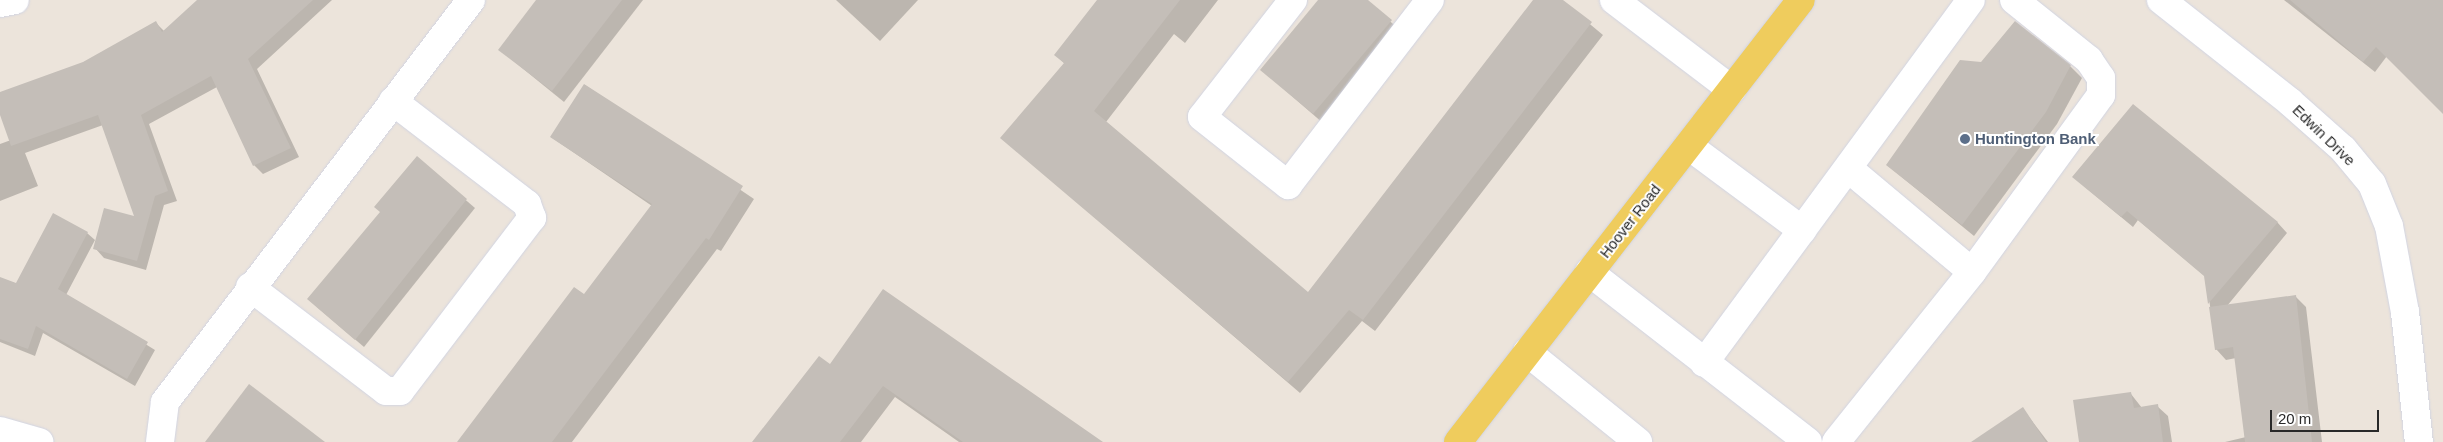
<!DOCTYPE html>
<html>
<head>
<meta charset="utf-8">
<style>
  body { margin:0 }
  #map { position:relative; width:2443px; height:442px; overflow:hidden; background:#ece4db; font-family:Arial,sans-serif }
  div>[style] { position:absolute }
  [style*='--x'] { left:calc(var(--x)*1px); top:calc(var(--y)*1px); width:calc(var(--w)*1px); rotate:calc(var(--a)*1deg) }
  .shadow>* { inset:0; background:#0003 }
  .building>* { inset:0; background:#c4beb8 }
  .roads { filter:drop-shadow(0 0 1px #d1d4e2) drop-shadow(0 0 1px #d1d4e2) }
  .minor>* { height:28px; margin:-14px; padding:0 14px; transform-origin:14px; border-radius:14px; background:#fff }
  .major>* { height:28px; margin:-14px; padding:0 14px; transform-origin:14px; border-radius:14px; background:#efcc5d }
  .dots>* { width:14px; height:14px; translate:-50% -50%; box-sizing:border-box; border:2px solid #fff; border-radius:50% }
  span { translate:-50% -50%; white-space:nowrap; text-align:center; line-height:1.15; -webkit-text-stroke:4px #fff; paint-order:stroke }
  .street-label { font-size:15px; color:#292929 }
  .service-label { font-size:15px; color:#4e5e75; font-weight:700 }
  .left { translate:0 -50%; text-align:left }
  .scale { position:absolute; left:2270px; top:410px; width:109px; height:22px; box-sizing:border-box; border:2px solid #292929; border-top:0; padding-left:6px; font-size:15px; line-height:18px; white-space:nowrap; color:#292929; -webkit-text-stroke:4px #fff; paint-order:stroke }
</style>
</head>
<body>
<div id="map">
  <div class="shadow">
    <div style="clip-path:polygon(199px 0,332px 0,257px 69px,299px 157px,263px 174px,254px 165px,217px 87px,149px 124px,177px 201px,164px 205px,146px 270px,104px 258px,95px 248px,136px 218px,103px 125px,25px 153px,38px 186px,0 201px,0 144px,11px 140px,0 111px,0 94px,84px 63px,156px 23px,164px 31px)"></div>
    <div style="clip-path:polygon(538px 0,643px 0,564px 102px,500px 50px)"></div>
    <div style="clip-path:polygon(836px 0,918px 0,880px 41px)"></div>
    <div style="clip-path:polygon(1098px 0,1218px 0,1185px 43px,1174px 34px,1106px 122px,1308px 294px,1534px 0,1561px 0,1603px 35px,1375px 331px,1362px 321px,1300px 393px,1002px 138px,1065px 64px,1056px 55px)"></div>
    <div style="clip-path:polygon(1320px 0,1366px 0,1401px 31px,1324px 124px,1262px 70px)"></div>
    <div style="clip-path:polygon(2284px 0,2441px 0,2443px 112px,2387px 56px,2375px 72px)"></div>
    <div style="clip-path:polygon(2070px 66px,2082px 78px,2057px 124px,1974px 236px,1887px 165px)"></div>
    <div style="clip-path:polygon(585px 85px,754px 199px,721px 251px,717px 249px,572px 442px,458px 442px,584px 296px,652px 206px,551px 137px)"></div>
    <div style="clip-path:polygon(417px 158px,475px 208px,364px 347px,317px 307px)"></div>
    <div style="clip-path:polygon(2085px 187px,2277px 222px,2287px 233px,2227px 306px,2295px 296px,2306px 307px,2322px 442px,2225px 442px,2246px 437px,2236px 358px,2226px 360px,2216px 349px,2206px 277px,2138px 220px,2133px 227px)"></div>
    <div style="clip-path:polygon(87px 233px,95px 240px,66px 295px,155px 350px,135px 386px,43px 333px,35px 356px,0 342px,0 278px,17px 284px)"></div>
    <div style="clip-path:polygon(830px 366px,1100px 442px,959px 442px,895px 397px,861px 442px,754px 442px)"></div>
    <div style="clip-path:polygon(2131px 394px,2142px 408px,2157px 406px,2168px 416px,2172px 442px,2080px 442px)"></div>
    <div style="clip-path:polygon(2023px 409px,2048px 442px,1974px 442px)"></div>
  </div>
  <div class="building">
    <div style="clip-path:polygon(197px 0,313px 0,248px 59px,291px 148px,253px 166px,211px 76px,141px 115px,168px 191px,155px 196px,137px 261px,93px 249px,104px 208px,134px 216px,98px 115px,11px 146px,0 115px,0 92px,83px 62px,156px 21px,162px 32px)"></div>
    <div style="clip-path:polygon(536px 0,622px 0,552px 91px,498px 50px)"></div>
    <div style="clip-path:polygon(1097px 0,1180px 0,1094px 111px,1308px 292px,1533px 0,1563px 0,1592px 22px,1363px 320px,1349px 310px,1288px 382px,1000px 138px,1064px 63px,1054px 55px)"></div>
    <div style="clip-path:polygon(1318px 0,1368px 0,1392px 20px,1313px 114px,1260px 70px)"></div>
    <div style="clip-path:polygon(2290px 0,2443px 0,2443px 114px,2376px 47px,2363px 62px)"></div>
    <div style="clip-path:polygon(2015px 21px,2071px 65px,2046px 112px,1962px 225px,1886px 165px,1960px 60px,1981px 62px)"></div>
    <div style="clip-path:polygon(584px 84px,743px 186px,709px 240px,706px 238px,552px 442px,457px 442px,574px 287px,584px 294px,652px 204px,550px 137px)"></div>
    <div style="clip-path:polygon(2133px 104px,2278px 222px,2208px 304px,2204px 276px,2127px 211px,2121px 217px,2072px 177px)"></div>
    <div style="clip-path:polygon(417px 156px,467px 199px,355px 340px,307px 299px,380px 212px,374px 207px)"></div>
    <div style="clip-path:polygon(53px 213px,88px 232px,58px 289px,148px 342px,127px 379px,36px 326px,28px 349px,0 339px,0 277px,16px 283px)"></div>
    <div style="clip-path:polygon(883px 289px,1103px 442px,963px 442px,883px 386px,840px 442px,752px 442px,819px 356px,830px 364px)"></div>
    <div style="clip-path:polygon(2296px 295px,2312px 442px,2245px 442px,2233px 347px,2215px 350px,2209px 307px)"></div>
    <div style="clip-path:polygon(249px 384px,325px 442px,205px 442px)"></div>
    <div style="clip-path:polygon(2131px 392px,2134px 408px,2158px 404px,2163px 442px,2079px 442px,2073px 400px)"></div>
    <div style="clip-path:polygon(2023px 407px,2046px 442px,1971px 442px)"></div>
  </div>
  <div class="roads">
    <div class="minor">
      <div style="--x:1293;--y:0;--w:148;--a:127.9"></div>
      <div style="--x:1202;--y:117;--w:110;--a:38.3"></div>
      <div style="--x:1288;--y:185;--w:233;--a:-52.5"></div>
      <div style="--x:1614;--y:0;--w:148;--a:37.3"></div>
      <div style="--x:2161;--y:0;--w:164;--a:38.3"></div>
      <div style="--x:2290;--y:102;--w:71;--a:41.6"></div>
      <div style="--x:2343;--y:149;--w:45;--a:50.4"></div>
      <div style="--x:2372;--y:184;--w:45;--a:68"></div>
      <div style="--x:2389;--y:226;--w:87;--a:79.5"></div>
      <div style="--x:2405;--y:312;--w:131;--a:83.9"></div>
      <div style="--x:0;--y:3;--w:15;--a:-11"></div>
      <div style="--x:1689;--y:146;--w:141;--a:36.6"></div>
      <div style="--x:1802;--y:230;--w:285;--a:-53.7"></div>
      <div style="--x:1849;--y:169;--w:160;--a:39.9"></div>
      <div style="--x:1589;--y:272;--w:277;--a:37.8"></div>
      <div style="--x:250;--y:287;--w:171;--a:37.4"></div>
      <div style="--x:386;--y:391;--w:14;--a:0"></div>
      <div style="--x:400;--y:391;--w:218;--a:-52.7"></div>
      <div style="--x:532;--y:218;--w:15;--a:-110"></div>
      <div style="--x:527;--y:204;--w:169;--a:-142.5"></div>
      <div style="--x:1527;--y:352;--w:143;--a:39"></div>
      <div style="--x:1704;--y:363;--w:165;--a:-53.6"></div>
      <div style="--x:0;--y:431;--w:41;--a:15.8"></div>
      <div style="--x:160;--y:442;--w:40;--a:-82.9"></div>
      <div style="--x:165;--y:402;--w:505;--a:-52.72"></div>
      <div style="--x:1836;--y:442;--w:218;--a:-51.3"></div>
      <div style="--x:1972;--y:272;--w:219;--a:-53.9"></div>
      <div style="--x:2101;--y:95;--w:17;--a:-90"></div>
      <div style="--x:2101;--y:78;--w:22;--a:-124"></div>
      <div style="--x:2089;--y:60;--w:96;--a:-141.3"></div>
    </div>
    <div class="major">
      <div style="--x:1458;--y:442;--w:559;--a:-52.19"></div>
    </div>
  </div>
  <div class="dots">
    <div style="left:1965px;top:139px;background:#5c6f8a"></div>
  </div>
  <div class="street-label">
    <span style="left:2324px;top:135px;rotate:44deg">Edwin Drive</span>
    <span style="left:1630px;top:221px;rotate:-52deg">Hoover Road</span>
  </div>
  <div class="service-label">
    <span class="left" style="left:1975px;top:139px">Huntington Bank</span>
  </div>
  <div class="scale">20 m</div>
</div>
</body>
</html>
